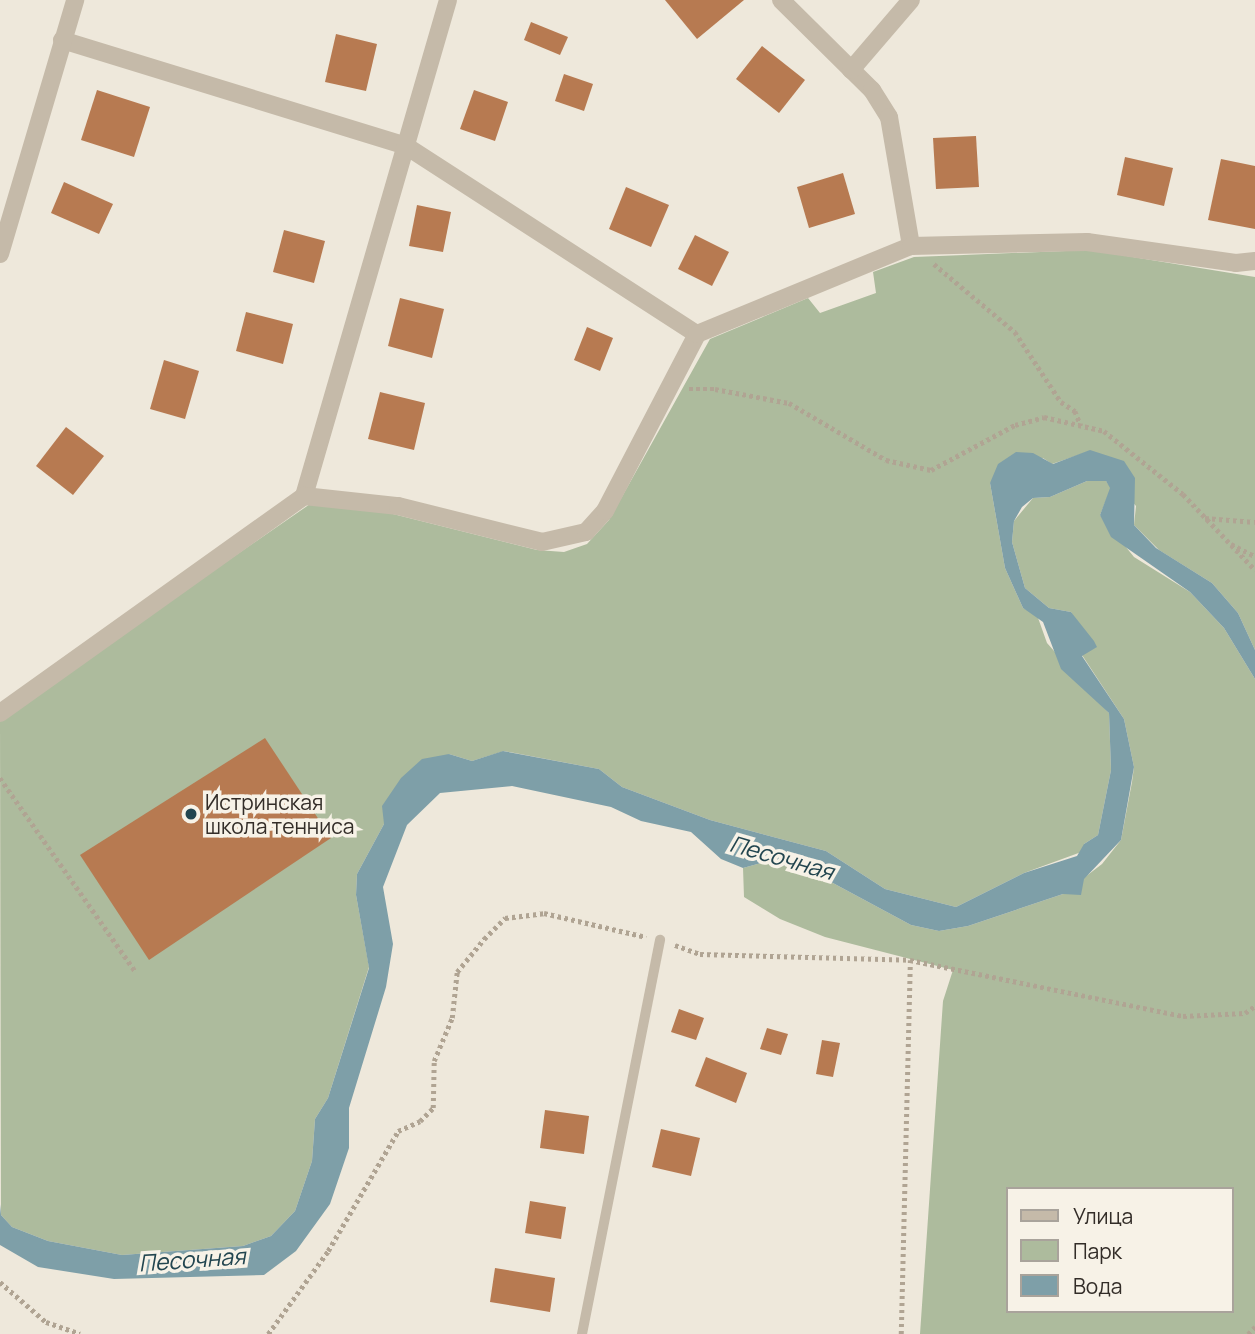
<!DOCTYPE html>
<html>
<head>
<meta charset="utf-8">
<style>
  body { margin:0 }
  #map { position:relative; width:1255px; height:1334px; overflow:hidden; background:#eee8db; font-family:Manrope,sans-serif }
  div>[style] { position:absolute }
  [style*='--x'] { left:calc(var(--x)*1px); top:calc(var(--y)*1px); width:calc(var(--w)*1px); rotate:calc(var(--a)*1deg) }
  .green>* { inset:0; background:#adbb9d }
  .water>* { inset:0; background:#7e9fa8 }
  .building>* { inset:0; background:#b77a51 }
  .path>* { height:4.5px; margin-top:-2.25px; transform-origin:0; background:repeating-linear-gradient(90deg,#b0a493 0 3.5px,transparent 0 7px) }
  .lane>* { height:10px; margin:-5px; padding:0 5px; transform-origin:5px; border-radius:5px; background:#c5baa9 }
  .street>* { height:18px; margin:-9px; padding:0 9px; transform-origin:9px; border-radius:9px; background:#c5baa9 }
  .dots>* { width:19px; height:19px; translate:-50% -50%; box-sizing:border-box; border:4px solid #f7f2e7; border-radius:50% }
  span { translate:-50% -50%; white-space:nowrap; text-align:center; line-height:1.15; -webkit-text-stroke:7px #f7f2e7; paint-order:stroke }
  .poi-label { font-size:21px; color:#332d28 }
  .left { translate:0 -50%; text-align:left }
  .water-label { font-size:23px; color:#22454f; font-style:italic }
  .legend { position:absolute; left:1006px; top:1187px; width:228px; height:126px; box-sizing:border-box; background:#f7f2e7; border:2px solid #a9a39b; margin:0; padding:9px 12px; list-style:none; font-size:21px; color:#332d28 }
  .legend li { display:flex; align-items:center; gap:14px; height:35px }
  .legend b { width:35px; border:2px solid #a9a39b }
</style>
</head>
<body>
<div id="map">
  <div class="green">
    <div style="clip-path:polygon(1090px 250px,1255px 277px,1255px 650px,1238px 613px,1212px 583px,1159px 550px,1134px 525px,1136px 506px,1090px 451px,1052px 464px,1043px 458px,990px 483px,1005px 568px,1023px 608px,1037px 615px,1047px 643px,1109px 713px,1111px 770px,1098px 835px,1084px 844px,1084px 851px,1024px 873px,956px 907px,885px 889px,826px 851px,710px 820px,622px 787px,599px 769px,504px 751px,472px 761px,449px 754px,384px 824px,357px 874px,356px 895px,369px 967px,328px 1098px,315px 1119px,312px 1161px,295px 1211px,271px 1236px,243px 1246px,122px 1255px,48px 1241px,12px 1227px,1px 1215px,0 718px,313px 502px,329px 498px,537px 550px,564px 552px,587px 544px,609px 520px,710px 339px,808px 298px,820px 313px,876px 293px,873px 272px,914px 257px)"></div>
    <div style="clip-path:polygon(evenodd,1087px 481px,1106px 481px,1111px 488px,1100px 515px,1134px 557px,1190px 592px,1224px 628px,1255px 679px,1255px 1334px,920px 1334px,943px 1001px,953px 970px,825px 937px,780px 919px,744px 897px,743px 868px,761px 863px,805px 868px,911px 925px,939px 931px,968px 926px,1063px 894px,1102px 864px,1121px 840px,1132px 782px,1134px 767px,1124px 719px,1082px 655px,1091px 649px,1071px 612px,1049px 608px,1025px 588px,1012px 542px,1014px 521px,1033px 498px,1050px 497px,1087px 481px,1008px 1189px,1232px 1189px,1232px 1311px,1008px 1311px,1008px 1189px)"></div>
  </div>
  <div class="water">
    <div style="clip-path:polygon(1090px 450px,1124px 461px,1135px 478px,1134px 525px,1156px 548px,1212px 583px,1238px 613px,1255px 650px,1255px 679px,1224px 628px,1190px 592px,1111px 537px,1100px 515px,1110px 488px,1106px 481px,1087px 481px,1050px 497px,1033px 498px,1022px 507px,1014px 521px,1012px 542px,1025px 588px,1049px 608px,1071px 612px,1094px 641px,1097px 647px,1082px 656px,1124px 719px,1134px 767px,1121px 840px,1084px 879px,1081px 895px,1063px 894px,968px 926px,939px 931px,911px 925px,805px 868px,761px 863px,743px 868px,721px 859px,691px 832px,641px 821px,611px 807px,512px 786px,440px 793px,407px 825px,383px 887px,393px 944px,386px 987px,349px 1108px,349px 1148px,330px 1204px,296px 1251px,264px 1275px,114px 1279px,38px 1267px,0 1245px,0 1204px,1px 1215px,12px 1227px,48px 1241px,122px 1255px,243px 1246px,271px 1236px,295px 1211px,312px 1161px,315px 1119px,328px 1098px,369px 968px,356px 895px,357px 874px,384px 824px,382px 806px,401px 778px,422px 759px,449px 754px,472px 761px,503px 751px,599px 769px,622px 787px,710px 820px,826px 851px,885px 889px,956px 907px,1024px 873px,1077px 856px,1084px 844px,1098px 835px,1111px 770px,1109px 713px,1061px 669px,1043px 622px,1023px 608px,1005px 568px,990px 483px,998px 464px,1016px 452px,1033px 453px,1053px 464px)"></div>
  </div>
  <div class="building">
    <div style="clip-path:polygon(665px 0,744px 0,697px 39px)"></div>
    <div style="clip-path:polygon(531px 22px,568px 37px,560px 55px,524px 40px)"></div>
    <div style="clip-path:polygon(336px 34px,377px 44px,366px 91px,325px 82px)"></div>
    <div style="clip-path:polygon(762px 46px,805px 80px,779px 113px,736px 79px)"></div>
    <div style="clip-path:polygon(564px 74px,593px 84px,584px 111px,555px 101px)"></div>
    <div style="clip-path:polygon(97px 90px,150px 107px,134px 157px,81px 140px)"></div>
    <div style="clip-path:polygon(474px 90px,508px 102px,495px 141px,460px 129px)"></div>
    <div style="clip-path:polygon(976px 136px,979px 187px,936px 189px,933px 138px)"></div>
    <div style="clip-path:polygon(1125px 157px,1173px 168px,1164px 206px,1117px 195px)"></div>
    <div style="clip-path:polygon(1221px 159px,1255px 166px,1255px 229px,1208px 220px)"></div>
    <div style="clip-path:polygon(843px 173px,855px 214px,809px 228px,797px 187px)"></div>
    <div style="clip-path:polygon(64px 182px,113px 204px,99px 234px,51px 213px)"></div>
    <div style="clip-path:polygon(626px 187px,669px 205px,651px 247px,609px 229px)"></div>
    <div style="clip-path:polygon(417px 205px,451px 212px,443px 252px,409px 246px)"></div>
    <div style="clip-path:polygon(284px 230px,325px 241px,314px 283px,273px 272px)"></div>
    <div style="clip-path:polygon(695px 235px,729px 252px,712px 286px,678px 269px)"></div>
    <div style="clip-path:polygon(400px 298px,444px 309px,432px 358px,388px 346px)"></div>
    <div style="clip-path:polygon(246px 312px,293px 324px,283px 364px,236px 351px)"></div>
    <div style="clip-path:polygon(587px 327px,613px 338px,600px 371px,574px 360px)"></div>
    <div style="clip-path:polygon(164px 360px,199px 371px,185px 419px,150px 409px)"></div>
    <div style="clip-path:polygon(380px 392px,425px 403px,414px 450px,368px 439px)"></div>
    <div style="clip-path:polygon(66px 427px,104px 456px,73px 495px,36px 466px)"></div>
    <div style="clip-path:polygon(265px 738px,331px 838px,149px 960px,80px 855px)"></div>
    <div style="clip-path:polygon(679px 1009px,704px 1018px,696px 1040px,671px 1032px)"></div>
    <div style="clip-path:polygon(767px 1028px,788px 1034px,781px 1055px,760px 1049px)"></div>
    <div style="clip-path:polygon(822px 1040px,840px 1043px,833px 1077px,816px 1074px)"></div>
    <div style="clip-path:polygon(706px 1057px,747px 1073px,736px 1103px,695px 1086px)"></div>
    <div style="clip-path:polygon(545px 1110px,589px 1116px,584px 1154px,540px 1148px)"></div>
    <div style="clip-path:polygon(661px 1129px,700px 1138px,691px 1176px,652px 1167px)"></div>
    <div style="clip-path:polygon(530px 1201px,566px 1207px,561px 1239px,525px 1233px)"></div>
    <div style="clip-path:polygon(495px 1268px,555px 1278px,550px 1312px,490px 1302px)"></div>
  </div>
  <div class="path">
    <div style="--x:934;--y:264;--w:106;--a:40"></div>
    <div style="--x:1015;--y:332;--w:84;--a:56.7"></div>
    <div style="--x:1061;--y:402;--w:17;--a:33"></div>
    <div style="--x:1075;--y:411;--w:16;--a:68"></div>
    <div style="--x:689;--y:389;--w:26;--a:0"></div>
    <div style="--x:715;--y:389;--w:75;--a:10.7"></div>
    <div style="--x:789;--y:403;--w:113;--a:30.4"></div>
    <div style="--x:886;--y:460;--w:46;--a:12.5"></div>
    <div style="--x:931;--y:470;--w:95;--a:-28.2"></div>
    <div style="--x:1015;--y:425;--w:30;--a:-15"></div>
    <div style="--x:1044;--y:417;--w:62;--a:13.1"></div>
    <div style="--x:1104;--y:431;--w:101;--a:38.6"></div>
    <div style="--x:1183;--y:494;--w:105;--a:46.5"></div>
    <div style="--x:1205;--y:518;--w:50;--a:4.6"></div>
    <div style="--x:1231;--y:544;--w:27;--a:27"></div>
    <div style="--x:0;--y:778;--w:236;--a:55"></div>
    <div style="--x:675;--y:945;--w:27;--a:20"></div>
    <div style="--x:700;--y:954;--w:210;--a:1.6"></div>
    <div style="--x:0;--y:1282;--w:61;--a:41"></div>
    <div style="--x:46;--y:1322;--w:36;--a:19"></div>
    <div style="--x:268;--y:1334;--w:102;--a:-54.1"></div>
    <div style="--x:328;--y:1251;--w:139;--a:-59.7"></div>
    <div style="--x:398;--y:1131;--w:24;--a:-24"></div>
    <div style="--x:420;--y:1121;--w:18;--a:-45"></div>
    <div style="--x:433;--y:1108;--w:47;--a:-88.8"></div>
    <div style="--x:434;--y:1061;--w:47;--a:-67.3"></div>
    <div style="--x:452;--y:1018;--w:46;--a:-83.8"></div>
    <div style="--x:457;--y:972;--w:43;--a:-50.7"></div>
    <div style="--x:484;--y:939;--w:30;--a:-45"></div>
    <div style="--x:505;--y:918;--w:39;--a:-7"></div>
    <div style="--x:544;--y:913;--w:105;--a:13.2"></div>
    <div style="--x:901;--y:1334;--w:374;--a:-88.6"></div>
    <div style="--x:910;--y:960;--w:279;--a:11.6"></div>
    <div style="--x:1183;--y:1016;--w:62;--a:-2.8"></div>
    <div style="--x:1245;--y:1013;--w:12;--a:-35"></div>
    <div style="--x:1248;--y:1334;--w:10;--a:-45"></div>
  </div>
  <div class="lane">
    <div style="--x:582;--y:1334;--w:402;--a:-78.8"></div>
  </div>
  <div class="street">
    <div style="--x:781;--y:0;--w:128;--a:44.7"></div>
    <div style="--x:872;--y:90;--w:32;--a:58"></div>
    <div style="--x:889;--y:117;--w:131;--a:80.3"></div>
    <div style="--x:62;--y:40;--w:360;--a:17.1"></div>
    <div style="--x:406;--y:146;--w:346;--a:32.9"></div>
    <div style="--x:851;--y:70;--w:92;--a:-49.4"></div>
    <div style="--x:0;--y:254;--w:265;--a:-73.5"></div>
    <div style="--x:304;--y:496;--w:516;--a:-73.81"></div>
    <div style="--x:0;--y:713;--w:374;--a:-35.5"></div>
    <div style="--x:304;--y:496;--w:95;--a:6.1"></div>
    <div style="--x:398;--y:506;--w:148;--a:14"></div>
    <div style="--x:542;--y:542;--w:45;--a:-12.8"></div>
    <div style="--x:586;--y:532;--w:28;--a:-48"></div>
    <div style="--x:605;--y:511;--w:199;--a:-62.5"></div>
    <div style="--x:697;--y:334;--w:231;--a:-22.4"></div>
    <div style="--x:911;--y:246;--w:176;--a:-1.3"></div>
    <div style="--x:1087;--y:242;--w:150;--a:8"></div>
    <div style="--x:1236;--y:263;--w:19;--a:-6"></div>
  </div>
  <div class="dots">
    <div style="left:191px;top:814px;background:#22454f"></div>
  </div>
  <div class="poi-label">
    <span class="left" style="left:205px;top:814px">Истринская<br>школа тенниса</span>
  </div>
  <div class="water-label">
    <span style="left:782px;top:857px;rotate:16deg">Песочная</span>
    <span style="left:192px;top:1259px;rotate:-4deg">Песочная</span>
  </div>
  <ul class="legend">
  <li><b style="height:9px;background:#c5baa9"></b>Улица</li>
  <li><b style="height:19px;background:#adbb9d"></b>Парк</li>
  <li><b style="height:19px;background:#7e9fa8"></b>Вода</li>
  </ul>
</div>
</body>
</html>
